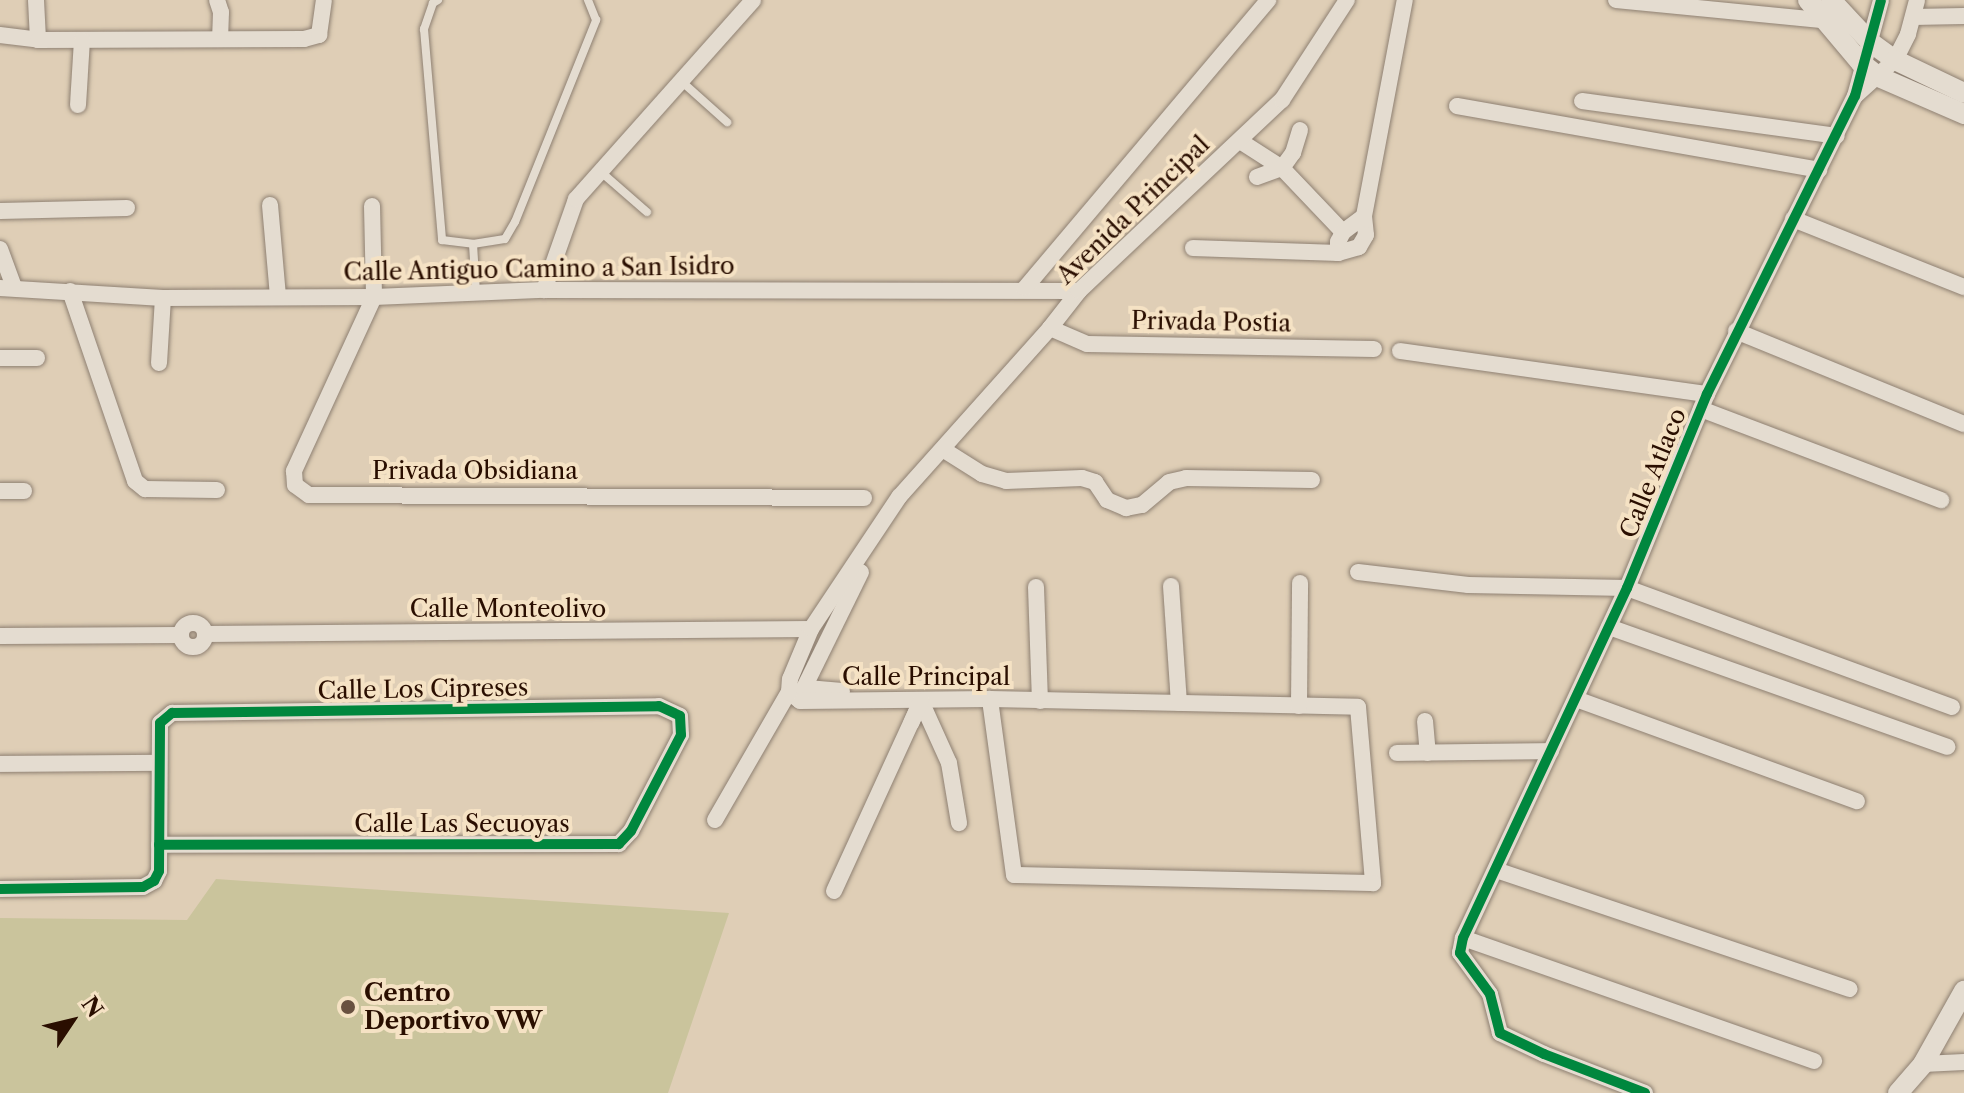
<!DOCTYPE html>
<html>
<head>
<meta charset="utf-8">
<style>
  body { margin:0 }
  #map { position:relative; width:1964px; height:1093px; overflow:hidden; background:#dfceb6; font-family:"Libre Caslon Text",serif }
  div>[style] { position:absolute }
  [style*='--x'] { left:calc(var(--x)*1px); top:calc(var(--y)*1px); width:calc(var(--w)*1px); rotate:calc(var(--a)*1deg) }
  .green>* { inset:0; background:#cac49c }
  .roads { filter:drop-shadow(0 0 2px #8e8072) drop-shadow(0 0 2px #8e8072) }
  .service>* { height:8px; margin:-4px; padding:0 4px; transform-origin:4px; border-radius:4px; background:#e4dcd0 }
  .minor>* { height:16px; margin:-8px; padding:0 8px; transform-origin:8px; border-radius:8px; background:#e4dcd0 }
  .minor>.ring { margin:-8px; padding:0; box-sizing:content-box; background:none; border:16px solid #e4dcd0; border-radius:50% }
  .tertiary>* { height:20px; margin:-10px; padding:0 10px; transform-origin:10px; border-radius:10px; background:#e4dcd0 }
  .cycleway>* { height:10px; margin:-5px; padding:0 5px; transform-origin:5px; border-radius:5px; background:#00873e }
  .dots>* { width:22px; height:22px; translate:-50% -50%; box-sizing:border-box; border:4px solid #f5e2c4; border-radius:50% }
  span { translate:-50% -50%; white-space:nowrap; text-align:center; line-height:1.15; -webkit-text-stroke:8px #f5e2c4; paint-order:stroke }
  .street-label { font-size:24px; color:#2a0e00 }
  .poi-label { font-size:24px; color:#2a0e00; font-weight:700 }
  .left { translate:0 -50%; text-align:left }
  .north { position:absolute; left:32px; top:981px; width:80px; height:80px; -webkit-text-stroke:6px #f5e2c4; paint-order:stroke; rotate:55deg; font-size:22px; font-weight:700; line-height:32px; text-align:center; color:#2a0e00 }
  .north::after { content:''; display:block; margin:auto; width:28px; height:36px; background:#2a0e00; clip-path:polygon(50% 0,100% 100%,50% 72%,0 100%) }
</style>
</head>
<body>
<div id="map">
  <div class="green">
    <div style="clip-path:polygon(216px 879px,729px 913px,668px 1093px,0 1093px,0 918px,187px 920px)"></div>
  </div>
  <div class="roads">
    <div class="service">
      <div style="--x:438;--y:0;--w:6;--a:149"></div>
      <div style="--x:433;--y:3;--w:28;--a:109"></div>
      <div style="--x:424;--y:29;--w:212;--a:85.1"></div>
      <div style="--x:442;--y:240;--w:31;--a:7"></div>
      <div style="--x:473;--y:244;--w:32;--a:-9"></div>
      <div style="--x:505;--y:239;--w:20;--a:-60"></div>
      <div style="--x:515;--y:222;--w:218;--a:-68.1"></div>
      <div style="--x:596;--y:20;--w:22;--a:-112"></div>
      <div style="--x:681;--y:81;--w:62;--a:41.7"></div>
      <div style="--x:601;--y:172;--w:61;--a:41"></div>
      <div style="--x:473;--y:244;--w:49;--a:86.5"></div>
    </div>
    <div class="minor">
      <div style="--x:36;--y:0;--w:40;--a:87.1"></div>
      <div style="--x:217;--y:0;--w:13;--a:72"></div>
      <div style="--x:221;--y:12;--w:25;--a:92"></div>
      <div style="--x:1616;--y:0;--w:214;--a:5.6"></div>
      <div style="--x:1913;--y:17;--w:51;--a:-1.1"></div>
      <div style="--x:0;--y:35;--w:38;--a:7"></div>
      <div style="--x:38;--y:40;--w:266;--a:-0.2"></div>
      <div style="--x:304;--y:39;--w:16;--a:-15"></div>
      <div style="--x:319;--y:35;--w:35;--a:-82"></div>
      <div style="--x:1855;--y:96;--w:54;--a:-42"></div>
      <div style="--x:1895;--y:60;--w:29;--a:-63"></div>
      <div style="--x:1908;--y:34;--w:35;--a:-75"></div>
      <div style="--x:1582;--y:101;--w:257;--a:7.8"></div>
      <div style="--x:78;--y:105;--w:65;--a:-86.5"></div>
      <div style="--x:1457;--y:106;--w:368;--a:10"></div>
      <div style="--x:1240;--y:141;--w:50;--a:32.7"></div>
      <div style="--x:1282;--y:168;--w:88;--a:46.4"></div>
      <div style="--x:1257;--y:177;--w:27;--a:-20"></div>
      <div style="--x:1282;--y:168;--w:19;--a:-54"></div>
      <div style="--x:1293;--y:153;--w:24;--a:-73"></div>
      <div style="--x:270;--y:205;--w:92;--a:85"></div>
      <div style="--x:372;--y:206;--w:91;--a:88.7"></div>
      <div style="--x:374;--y:297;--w:192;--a:114.7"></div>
      <div style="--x:294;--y:471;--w:14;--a:86"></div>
      <div style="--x:295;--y:485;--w:17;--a:36"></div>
      <div style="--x:309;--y:495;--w:555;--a:0.31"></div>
      <div style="--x:0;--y:211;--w:127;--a:-1.4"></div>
      <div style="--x:1364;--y:216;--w:220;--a:-79.3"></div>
      <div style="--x:1364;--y:216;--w:19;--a:84"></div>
      <div style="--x:1366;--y:235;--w:14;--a:120"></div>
      <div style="--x:1359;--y:247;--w:22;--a:164"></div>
      <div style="--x:1338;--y:253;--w:11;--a:-90"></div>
      <div style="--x:1338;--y:242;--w:11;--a:-63"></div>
      <div style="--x:1343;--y:232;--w:26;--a:-37"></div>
      <div style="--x:1793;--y:219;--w:184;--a:21.7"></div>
      <div style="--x:1193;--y:248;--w:145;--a:2"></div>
      <div style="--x:0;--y:249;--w:40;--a:69.8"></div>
      <div style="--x:0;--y:288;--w:163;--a:3.5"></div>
      <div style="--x:163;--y:298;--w:211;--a:-0.3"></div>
      <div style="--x:374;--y:297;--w:170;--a:-2.4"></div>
      <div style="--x:544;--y:290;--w:535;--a:0.11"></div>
      <div style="--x:1025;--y:288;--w:377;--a:-49.8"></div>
      <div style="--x:544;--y:290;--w:96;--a:-70.6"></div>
      <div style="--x:576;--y:199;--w:266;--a:-48.3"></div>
      <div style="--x:70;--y:291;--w:201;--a:71.1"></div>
      <div style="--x:135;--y:481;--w:13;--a:39"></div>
      <div style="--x:145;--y:489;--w:72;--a:0.8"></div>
      <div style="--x:1050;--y:328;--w:40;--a:23.4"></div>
      <div style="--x:1087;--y:344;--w:287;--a:1"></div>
      <div style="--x:1736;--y:331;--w:246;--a:22.2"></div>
      <div style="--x:1400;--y:351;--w:310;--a:8"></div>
      <div style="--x:0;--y:358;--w:37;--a:0"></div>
      <div style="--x:159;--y:363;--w:65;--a:-86.5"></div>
      <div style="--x:1701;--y:409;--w:257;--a:20.8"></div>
      <div style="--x:944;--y:450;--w:45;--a:32.3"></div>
      <div style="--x:982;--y:474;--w:25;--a:16"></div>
      <div style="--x:1006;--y:481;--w:76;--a:-2.3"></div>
      <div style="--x:1082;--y:478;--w:14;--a:17"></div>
      <div style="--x:1095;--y:482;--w:22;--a:56"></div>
      <div style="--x:1107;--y:500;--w:21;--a:23"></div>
      <div style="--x:1126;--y:508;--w:16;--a:-11"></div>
      <div style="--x:1142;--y:505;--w:35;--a:-40"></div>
      <div style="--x:1169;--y:482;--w:17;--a:-13"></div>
      <div style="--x:1186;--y:478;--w:126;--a:0.9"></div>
      <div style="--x:0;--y:491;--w:24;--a:0"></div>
      <div style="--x:1358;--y:572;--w:111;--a:6.7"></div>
      <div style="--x:1468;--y:585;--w:159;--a:1.1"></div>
      <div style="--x:1627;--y:588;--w:346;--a:20.1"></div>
      <div style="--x:1171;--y:586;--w:117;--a:86.1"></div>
      <div style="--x:1036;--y:587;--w:114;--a:88"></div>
      <div class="ring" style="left:181px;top:623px;width:8px;height:8px"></div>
      <div style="--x:1609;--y:627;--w:359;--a:19.5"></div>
      <div style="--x:205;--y:634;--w:606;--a:-0.47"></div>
      <div style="--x:0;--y:636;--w:180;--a:-0.3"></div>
      <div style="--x:842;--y:691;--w:38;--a:-175"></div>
      <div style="--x:804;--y:688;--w:129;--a:-63.8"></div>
      <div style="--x:789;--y:692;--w:14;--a:39"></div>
      <div style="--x:800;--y:701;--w:190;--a:-0.6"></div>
      <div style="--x:990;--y:699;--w:368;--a:1.2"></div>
      <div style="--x:1358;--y:707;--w:177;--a:85.1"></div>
      <div style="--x:1373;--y:883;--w:359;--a:-178.7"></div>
      <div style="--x:1014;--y:875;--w:178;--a:-97.8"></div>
      <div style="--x:1576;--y:699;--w:299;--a:20"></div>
      <div style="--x:921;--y:701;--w:68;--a:65.7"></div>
      <div style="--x:949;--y:763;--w:61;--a:80.5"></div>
      <div style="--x:1299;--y:706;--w:123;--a:-89.5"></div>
      <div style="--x:1425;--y:721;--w:32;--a:85"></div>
      <div style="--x:1397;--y:753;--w:154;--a:-0.7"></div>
      <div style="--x:0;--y:764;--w:159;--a:-0.4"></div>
      <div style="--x:715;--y:820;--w:148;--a:-60"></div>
      <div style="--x:789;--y:692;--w:13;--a:-86"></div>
      <div style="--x:790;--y:679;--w:54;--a:-67.2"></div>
      <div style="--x:811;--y:629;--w:159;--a:-56.3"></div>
      <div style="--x:899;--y:497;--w:227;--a:-48.2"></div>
      <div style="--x:1050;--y:328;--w:47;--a:-51.9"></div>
      <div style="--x:1079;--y:291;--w:279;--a:-43.3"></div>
      <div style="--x:1282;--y:100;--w:119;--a:-57"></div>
      <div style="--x:1496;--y:870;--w:373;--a:18.6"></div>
      <div style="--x:0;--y:889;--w:143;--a:-0.8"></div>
      <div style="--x:143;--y:887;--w:13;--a:-29"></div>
      <div style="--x:154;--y:881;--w:11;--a:-63"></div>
      <div style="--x:159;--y:871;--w:148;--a:-89.6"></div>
      <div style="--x:160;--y:723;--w:16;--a:-40"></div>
      <div style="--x:172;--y:713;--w:487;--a:-0.8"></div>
      <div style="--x:659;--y:706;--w:23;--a:25"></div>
      <div style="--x:680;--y:716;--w:19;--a:87"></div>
      <div style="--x:681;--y:735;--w:108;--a:117.5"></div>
      <div style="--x:631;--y:831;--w:18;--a:133"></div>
      <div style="--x:619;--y:844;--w:460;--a:179.9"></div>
      <div style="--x:834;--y:891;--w:209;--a:-65.4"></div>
      <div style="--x:921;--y:701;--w:24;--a:114"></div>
      <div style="--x:1463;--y:938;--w:372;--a:19.3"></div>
      <div style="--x:1923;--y:1064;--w:41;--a:-2.8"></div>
      <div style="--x:1645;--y:1093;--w:108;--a:-158.9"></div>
      <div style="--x:1544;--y:1054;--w:49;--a:-154.5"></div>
      <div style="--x:1500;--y:1033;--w:40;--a:-104.4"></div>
      <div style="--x:1490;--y:994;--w:51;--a:-126.2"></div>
      <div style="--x:1460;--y:953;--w:15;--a:-79"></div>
      <div style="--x:1463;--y:938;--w:387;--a:-64.9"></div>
      <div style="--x:1627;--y:588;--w:210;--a:-67.6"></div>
      <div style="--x:1707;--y:394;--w:333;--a:-63.6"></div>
      <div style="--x:1855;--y:96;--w:99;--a:-74.8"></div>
    </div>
    <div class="tertiary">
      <div style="--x:1808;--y:0;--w:82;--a:49.9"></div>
      <div style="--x:1861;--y:63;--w:23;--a:38"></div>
      <div style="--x:1879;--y:77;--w:93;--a:23.5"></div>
      <div style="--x:1831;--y:0;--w:57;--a:47.1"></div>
      <div style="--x:1870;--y:42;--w:31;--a:36"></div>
      <div style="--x:1895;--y:60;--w:76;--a:25.6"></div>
      <div style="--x:1898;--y:1093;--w:38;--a:-49"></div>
      <div style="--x:1923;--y:1064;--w:84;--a:-60.7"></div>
    </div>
  </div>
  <div class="cycleway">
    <div style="--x:0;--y:889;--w:143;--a:-0.8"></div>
    <div style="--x:143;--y:887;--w:13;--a:-29"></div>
    <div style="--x:154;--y:881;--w:11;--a:-63"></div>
    <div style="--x:159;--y:871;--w:148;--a:-89.6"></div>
    <div style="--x:160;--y:723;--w:16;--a:-40"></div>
    <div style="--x:172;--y:713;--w:487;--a:-0.8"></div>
    <div style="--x:659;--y:706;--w:23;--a:25"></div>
    <div style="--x:680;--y:716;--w:19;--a:87"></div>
    <div style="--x:681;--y:735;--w:108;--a:117.5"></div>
    <div style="--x:631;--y:831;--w:18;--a:133"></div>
    <div style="--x:619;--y:844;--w:460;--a:179.9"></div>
    <div style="--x:1645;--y:1093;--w:108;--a:-158.9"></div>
    <div style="--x:1544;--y:1054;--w:49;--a:-154.5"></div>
    <div style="--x:1500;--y:1033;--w:40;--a:-104.4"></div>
    <div style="--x:1490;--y:994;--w:51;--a:-126.2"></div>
    <div style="--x:1460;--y:953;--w:15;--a:-79"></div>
    <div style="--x:1463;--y:938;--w:387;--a:-64.9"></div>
    <div style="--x:1627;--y:588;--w:210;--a:-67.6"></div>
    <div style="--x:1707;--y:394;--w:333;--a:-63.6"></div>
    <div style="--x:1855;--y:96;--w:99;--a:-74.8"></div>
  </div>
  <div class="dots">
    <div style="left:348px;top:1007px;background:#695140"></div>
  </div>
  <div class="street-label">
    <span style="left:1133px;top:210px;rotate:-44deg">Avenida Principal</span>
    <span style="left:539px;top:269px;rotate:-1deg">Calle Antiguo Camino a San Isidro</span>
    <span style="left:1211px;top:322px;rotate:1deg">Privada Postia</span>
    <span style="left:475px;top:471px">Privada Obsidiana</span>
    <span style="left:1653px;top:473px;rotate:-68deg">Calle Atlaco</span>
    <span style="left:508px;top:609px">Calle Monteolivo</span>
    <span style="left:926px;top:677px">Calle Principal</span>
    <span style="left:423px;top:689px;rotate:-1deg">Calle Los Cipreses</span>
    <span style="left:462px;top:824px">Calle Las Secuoyas</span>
  </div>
  <div class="poi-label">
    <span class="left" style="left:364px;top:1007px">Centro<br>Deportivo VW</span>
  </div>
  <div class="north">N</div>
</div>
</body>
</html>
